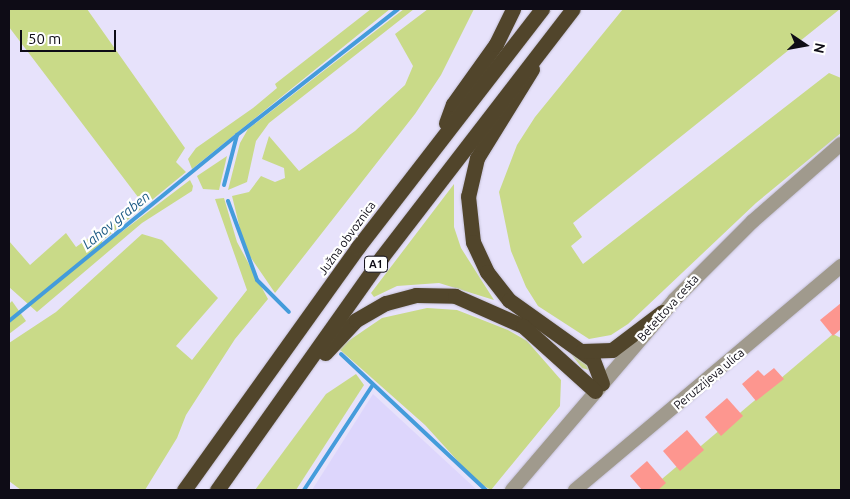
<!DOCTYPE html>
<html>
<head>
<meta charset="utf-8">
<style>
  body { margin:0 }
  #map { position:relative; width:850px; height:499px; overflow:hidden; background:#e7e2fb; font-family:Ubuntu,sans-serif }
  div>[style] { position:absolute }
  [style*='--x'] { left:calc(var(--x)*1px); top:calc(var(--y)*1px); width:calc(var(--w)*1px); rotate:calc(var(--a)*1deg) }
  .built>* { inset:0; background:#ddd6fc }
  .green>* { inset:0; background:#c9da88 }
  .stream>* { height:4px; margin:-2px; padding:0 2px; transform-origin:2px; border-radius:2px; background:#449cdb }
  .building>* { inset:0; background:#fd968f }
  .roads { filter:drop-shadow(0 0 1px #c4c0d6) drop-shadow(0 0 1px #c4c0d6) }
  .minor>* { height:14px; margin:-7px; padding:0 7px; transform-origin:7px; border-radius:7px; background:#a09a8d }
  .tertiary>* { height:14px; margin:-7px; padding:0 7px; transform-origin:7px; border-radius:7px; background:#a09a8d }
  .motorway>* { height:15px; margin:-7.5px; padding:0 7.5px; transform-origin:7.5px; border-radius:7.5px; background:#51452b }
  span { translate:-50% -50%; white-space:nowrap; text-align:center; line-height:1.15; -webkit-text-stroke:4.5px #fff; paint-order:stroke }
  .shield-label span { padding:1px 4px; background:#fff; border:1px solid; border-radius:4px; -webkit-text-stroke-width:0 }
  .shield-label { font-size:11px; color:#0e0c16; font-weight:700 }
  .street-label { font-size:12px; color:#0e0c16 }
  .water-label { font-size:14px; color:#1a5983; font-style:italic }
  .frame { position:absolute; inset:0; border:10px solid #0e0c16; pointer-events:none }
  .north { position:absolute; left:780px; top:20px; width:50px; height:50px; -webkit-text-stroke:4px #fff; paint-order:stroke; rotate:102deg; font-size:14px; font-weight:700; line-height:20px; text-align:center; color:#0e0c16 }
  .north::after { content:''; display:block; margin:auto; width:18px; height:22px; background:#0e0c16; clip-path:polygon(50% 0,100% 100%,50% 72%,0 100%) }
  .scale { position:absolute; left:20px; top:30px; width:96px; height:22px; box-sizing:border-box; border:2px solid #0e0c16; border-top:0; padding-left:6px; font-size:15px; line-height:18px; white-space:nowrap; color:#0e0c16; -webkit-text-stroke:4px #fff; paint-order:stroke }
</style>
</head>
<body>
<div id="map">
  <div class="built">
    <div style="clip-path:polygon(373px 394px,477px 490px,312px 490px)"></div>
  </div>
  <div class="green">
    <div style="clip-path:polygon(9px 9px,87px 9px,185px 148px,176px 162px,186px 172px,102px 241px,103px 246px,190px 180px,193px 186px,192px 191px,142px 223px,37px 312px,9px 287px,9px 241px,30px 265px,66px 233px,76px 247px,141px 201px,9px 27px)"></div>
    <div style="clip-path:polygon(371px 9px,390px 9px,192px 169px,188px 159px,196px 148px,253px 108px,277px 88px,275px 84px)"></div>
    <div style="clip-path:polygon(404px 9px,414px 9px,269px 123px,256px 141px,247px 182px,228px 190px,240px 143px,248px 129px)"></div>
    <div style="clip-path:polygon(428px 9px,474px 9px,441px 75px,415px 114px,275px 293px,245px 249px,232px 196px,249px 192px,261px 176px,275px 182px,285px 178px,284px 168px,262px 159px,269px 136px,299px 171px,355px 131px,405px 85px,413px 66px,395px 34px)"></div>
    <div style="clip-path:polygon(623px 9px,840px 9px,573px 223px,582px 237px,571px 246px,583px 264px,829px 73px,841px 78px,841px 133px,756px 203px,628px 324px,611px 335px,589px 339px,538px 306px,526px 287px,511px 251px,499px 192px,517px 145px,535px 117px)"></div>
    <div style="clip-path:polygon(227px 156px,219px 190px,203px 189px,197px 176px)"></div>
    <div style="clip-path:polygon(454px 184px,454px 227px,461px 248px,494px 300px,439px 283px,397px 286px,374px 297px,371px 293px)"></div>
    <div style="clip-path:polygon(224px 198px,237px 242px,268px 299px,235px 339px,186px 415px,177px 438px,145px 490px,21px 490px,9px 481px,9px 343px,56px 312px,142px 234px,162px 240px,218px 298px,176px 346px,192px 360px,247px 290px,215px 199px)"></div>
    <div style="clip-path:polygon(12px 301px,26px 321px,9px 334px,9px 304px)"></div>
    <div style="clip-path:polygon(427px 308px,457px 310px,508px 330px,527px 341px,561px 380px,560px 406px,491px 490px,476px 481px,425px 425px,338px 348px,382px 318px)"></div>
    <div style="clip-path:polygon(833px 334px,841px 338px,841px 490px,649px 490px)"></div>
    <div style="clip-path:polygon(568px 350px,587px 363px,592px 371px,582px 368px)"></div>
    <div style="clip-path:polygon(356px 374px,364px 385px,296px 490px,255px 490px,326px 394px)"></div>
  </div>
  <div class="stream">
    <div style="--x:224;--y:185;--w:52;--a:-75.4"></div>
    <div style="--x:237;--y:135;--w:204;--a:-38"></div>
    <div style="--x:228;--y:201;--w:84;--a:69.8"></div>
    <div style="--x:257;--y:280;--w:45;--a:45"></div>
    <div style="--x:9;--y:321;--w:294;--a:-39.2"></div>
    <div style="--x:341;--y:354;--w:199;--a:43.2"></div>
    <div style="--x:304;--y:490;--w:124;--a:-56.8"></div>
  </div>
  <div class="building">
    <div style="clip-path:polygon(841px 303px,841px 329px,833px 336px,820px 320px)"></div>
    <div style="clip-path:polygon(774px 368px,784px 379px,756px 401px,742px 384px,758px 370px,764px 376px)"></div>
    <div style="clip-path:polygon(727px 398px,743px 416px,721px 436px,705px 417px)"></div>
    <div style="clip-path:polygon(687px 430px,704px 450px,680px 471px,663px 451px)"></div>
    <div style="clip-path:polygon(647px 461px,666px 483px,658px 490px,642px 490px,630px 476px)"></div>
  </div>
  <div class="roads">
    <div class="minor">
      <div style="--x:575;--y:490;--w:348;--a:-40.1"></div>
    </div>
    <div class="tertiary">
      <div style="--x:512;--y:490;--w:250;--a:-49.5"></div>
      <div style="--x:674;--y:300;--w:112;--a:-45"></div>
      <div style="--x:753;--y:221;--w:117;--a:-41.2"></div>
    </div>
    <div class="motorway">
      <div style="--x:532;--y:69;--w:105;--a:121.7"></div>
      <div style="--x:477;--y:158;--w:39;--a:103"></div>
      <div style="--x:468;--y:196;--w:46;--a:83.8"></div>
      <div style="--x:473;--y:242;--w:33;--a:65"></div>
      <div style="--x:487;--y:272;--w:36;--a:52"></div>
      <div style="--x:509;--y:300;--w:103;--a:35.5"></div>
      <div style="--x:593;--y:360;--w:25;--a:69"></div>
      <div style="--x:446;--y:123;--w:20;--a:-70"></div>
      <div style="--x:453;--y:104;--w:74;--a:-54.4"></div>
      <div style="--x:496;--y:44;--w:39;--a:-64"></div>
      <div style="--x:582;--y:351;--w:30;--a:-2"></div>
      <div style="--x:612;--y:350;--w:63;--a:-37.2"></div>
      <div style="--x:325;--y:353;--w:45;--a:-46.8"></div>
      <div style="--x:356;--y:320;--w:34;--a:-30"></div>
      <div style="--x:386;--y:303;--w:31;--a:-15"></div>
      <div style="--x:416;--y:295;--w:39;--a:1"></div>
      <div style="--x:455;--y:296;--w:74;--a:23.8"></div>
      <div style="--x:523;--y:326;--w:97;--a:42.1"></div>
      <div style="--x:184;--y:490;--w:299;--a:-54.4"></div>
      <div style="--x:358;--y:247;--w:301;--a:-52.3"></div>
      <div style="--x:217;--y:490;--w:284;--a:-54.7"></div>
      <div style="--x:381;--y:258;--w:314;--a:-52.4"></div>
    </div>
  </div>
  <div class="shield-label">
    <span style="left:376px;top:264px">A1</span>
  </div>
  <div class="street-label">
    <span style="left:347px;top:238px;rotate:-54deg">Južna obvoznica</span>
    <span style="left:668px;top:308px;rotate:-48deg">Betettova cesta</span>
    <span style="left:709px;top:379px;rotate:-40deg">Peruzzijeva ulica</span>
  </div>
  <div class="water-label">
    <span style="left:116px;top:220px;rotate:-39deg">Lahov graben</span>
  </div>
  <div class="frame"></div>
  <div class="north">N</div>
  <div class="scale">50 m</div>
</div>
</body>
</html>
